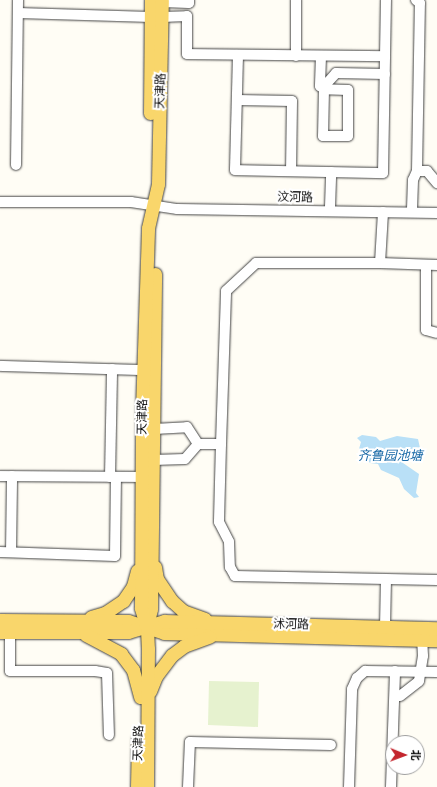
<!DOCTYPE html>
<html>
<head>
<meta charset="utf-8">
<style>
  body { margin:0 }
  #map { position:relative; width:437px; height:787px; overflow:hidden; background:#fffdf5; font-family:Lora,"Noto Sans SC",serif }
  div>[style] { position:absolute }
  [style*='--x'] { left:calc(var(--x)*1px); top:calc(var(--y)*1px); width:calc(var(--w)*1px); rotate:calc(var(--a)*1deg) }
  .pitch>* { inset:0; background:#e6f2cf }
  .water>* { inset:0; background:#b9e0f7 }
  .roads { filter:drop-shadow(0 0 1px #444) drop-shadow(0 0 1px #444) }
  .minor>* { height:10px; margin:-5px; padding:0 5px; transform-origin:5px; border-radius:5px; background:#fff }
  .major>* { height:13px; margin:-6.5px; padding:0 6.5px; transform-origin:6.5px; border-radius:6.5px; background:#f9d66b }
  span { translate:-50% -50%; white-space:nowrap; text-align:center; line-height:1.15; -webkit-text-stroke:4px #fff; paint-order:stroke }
  .street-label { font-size:12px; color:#111 }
  .water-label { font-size:13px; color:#1768a6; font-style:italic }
  .north { position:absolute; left:385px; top:735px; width:40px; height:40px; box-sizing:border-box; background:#fff; border:1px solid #a0a0a0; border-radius:50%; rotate:91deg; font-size:11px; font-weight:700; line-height:16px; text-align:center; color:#111 }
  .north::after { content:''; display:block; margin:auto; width:14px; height:18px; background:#c4262e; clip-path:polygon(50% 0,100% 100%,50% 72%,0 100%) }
</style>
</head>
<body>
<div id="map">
  <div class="pitch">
    <div style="clip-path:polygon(209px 681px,259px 682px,258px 727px,208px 725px)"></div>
  </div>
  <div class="water">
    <div style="clip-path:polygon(362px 435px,376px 437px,380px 441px,397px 436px,418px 439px,420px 448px,417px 451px,411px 449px,405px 452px,403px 463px,419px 474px,416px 493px,419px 497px,414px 498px,404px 489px,399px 478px,381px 470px,378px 464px,370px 463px,359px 449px,361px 442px,357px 438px)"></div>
  </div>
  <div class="roads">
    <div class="minor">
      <div style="--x:162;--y:2;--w:27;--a:2"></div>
      <div style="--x:189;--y:3;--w:3;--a:-90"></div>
      <div style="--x:18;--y:13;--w:133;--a:1.7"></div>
      <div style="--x:162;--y:17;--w:25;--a:-2"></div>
      <div style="--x:187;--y:16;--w:38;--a:90"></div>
      <div style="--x:187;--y:54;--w:198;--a:0.6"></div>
      <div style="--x:385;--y:56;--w:56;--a:-89"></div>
      <div style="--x:238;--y:55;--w:115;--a:91.5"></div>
      <div style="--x:235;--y:170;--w:148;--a:1.2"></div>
      <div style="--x:383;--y:173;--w:117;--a:-89"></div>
      <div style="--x:296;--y:56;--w:56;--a:-90"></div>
      <div style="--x:321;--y:56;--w:30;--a:92"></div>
      <div style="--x:320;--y:86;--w:5;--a:37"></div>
      <div style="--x:324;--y:89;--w:47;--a:91.2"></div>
      <div style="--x:323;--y:136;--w:25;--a:0"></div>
      <div style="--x:348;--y:136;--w:46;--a:-90"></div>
      <div style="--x:348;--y:90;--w:24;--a:-178"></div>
      <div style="--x:328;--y:82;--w:12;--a:-48"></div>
      <div style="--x:336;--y:73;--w:49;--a:1.2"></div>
      <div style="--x:237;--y:100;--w:55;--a:1"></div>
      <div style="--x:292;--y:101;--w:70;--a:90.8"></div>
      <div style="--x:16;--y:165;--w:165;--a:-89.3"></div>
      <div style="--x:417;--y:171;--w:10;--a:0"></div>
      <div style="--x:427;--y:171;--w:16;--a:50"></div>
      <div style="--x:0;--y:202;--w:131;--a:0"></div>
      <div style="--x:131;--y:202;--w:47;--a:8.7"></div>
      <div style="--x:177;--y:209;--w:260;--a:0.9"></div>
      <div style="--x:330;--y:207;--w:35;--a:-88"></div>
      <div style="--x:412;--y:209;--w:29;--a:-88"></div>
      <div style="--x:413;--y:180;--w:10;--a:-66"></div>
      <div style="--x:417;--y:171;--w:168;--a:-89"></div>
      <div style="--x:420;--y:3;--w:5;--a:-143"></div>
      <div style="--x:380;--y:263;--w:57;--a:2"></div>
      <div style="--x:426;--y:265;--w:65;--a:90"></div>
      <div style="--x:426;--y:330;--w:11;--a:15"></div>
      <div style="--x:0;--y:366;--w:143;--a:1.6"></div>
      <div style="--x:154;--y:429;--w:33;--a:-3"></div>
      <div style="--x:187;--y:427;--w:20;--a:57"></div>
      <div style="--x:198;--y:444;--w:23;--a:0"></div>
      <div style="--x:221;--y:444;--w:153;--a:-88.1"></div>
      <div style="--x:226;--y:291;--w:41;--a:-43"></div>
      <div style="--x:256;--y:263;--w:124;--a:0"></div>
      <div style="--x:380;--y:263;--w:51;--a:-86.6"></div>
      <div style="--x:221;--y:444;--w:78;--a:91.5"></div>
      <div style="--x:219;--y:522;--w:22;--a:63"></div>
      <div style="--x:229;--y:542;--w:25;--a:88"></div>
      <div style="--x:230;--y:567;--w:10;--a:61"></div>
      <div style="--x:235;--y:576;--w:202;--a:1.1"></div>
      <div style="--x:153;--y:460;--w:32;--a:-2"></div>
      <div style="--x:185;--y:459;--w:20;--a:-49"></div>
      <div style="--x:0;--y:476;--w:142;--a:0.4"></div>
      <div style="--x:110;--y:477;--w:108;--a:-88.9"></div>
      <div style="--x:0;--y:552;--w:115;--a:2"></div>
      <div style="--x:115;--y:556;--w:79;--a:-89.3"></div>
      <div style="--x:11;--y:552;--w:76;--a:-89.2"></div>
      <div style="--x:385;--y:627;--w:47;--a:-88.8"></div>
      <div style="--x:10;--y:632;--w:39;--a:90"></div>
      <div style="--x:10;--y:671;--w:85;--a:0"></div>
      <div style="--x:95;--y:671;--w:12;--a:9"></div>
      <div style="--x:107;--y:673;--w:62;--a:88.2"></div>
      <div style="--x:400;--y:696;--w:24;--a:-38"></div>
      <div style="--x:419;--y:681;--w:25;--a:-81"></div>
      <div style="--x:423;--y:656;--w:17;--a:-93"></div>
      <div style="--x:188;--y:787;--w:45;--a:-87.5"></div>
      <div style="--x:190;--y:742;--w:141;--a:1.2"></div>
      <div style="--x:349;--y:787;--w:98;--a:-88.2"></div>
      <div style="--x:352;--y:689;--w:12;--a:-66"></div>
      <div style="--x:357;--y:678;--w:11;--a:-41"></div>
      <div style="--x:365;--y:671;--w:72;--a:0.8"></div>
      <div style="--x:391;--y:787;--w:116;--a:-88"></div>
    </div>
    <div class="major">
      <div style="--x:150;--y:113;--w:113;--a:-89.5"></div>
      <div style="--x:155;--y:567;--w:12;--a:81"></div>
      <div style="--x:157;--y:579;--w:27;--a:56"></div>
      <div style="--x:172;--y:601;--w:15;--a:42"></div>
      <div style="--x:183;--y:611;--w:23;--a:20"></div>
      <div style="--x:91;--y:617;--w:15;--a:-16"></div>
      <div style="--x:105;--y:613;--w:22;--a:-34"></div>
      <div style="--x:123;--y:601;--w:18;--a:-56"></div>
      <div style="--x:133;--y:586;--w:16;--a:-75"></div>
      <div style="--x:0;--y:620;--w:128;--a:0.4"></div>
      <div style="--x:128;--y:621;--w:38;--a:18"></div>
      <div style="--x:164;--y:633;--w:273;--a:1.5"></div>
      <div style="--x:147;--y:626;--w:17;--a:-77"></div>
      <div style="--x:151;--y:609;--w:335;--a:-89.3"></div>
      <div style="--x:0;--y:632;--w:128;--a:0"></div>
      <div style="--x:128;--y:632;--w:38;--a:-17"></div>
      <div style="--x:164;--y:621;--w:273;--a:1.5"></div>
      <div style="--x:86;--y:635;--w:40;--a:28"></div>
      <div style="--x:121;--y:654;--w:20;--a:53"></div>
      <div style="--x:133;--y:670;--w:28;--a:75"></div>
      <div style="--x:150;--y:691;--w:16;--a:-68"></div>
      <div style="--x:156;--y:676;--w:26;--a:-53"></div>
      <div style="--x:172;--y:655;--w:15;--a:-37"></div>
      <div style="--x:184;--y:646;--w:27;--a:-20"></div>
      <div style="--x:137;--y:787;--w:48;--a:-88.8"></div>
      <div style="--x:147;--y:787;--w:138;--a:-89.6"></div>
      <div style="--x:148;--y:649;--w:21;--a:-93"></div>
      <div style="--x:147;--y:628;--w:21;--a:-107"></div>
      <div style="--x:141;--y:608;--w:197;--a:-89.7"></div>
      <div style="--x:142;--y:411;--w:183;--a:-88.1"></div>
      <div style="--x:148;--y:228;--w:45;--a:-77.2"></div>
      <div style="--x:158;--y:184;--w:184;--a:-88.8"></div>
    </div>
  </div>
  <div class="street-label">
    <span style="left:160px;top:91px;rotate:-88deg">天津路</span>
    <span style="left:295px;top:197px;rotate:1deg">汶河路</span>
    <span style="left:142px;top:417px;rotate:-89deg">天津路</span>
    <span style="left:291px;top:624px;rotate:1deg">沭河路</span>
    <span style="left:138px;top:743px;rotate:-88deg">天津路</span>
  </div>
  <div class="water-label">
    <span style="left:390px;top:456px">齐鲁园池塘</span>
  </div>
  <div class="north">北</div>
</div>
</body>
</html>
